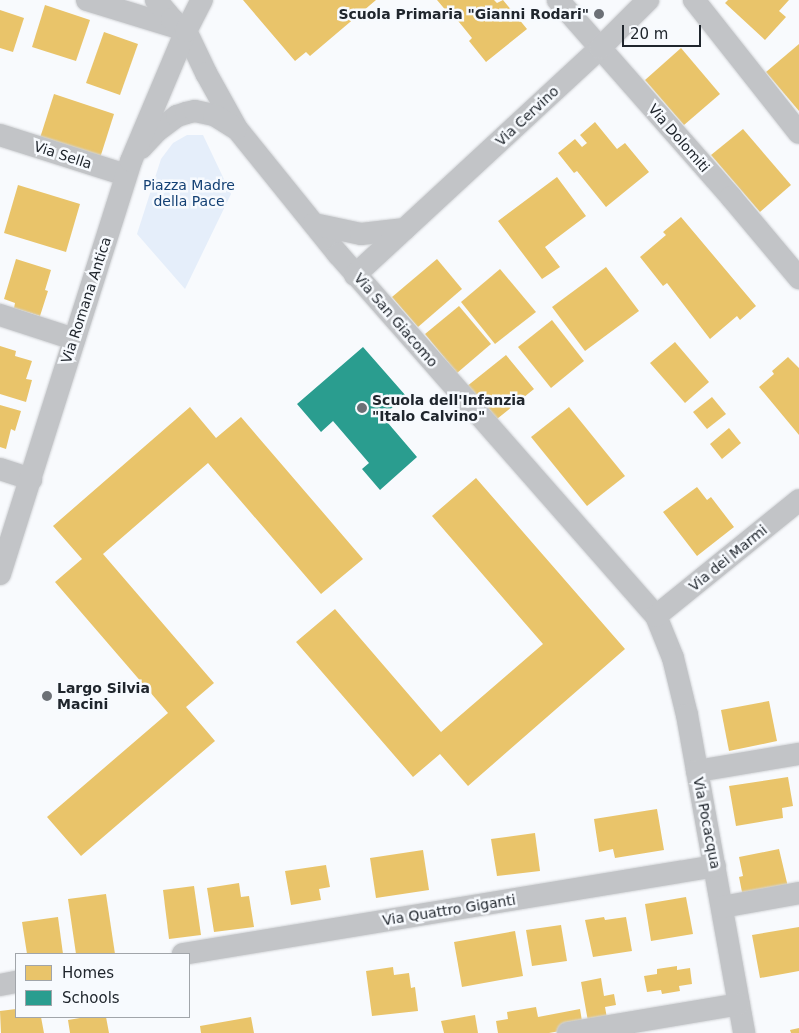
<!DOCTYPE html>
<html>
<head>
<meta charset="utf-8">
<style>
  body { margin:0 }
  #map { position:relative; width:799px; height:1033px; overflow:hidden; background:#f8fafd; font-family:"DejaVu Sans",sans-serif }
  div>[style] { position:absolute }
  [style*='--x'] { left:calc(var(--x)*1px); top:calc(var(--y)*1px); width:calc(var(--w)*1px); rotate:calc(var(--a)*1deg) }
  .green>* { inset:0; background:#e5eefa }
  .homes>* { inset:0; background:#e9c46a }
  .schools>* { inset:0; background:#2a9d8f }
  .roads { filter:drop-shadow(0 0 1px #d2d4d7) drop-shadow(0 0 1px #d2d4d7) }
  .street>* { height:22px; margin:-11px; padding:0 11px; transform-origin:11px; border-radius:11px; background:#c2c4c7 }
  .dots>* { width:14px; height:14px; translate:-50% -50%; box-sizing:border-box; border:2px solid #f7fafe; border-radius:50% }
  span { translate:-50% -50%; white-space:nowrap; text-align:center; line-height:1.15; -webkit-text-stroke:5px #f7fafe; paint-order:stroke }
  .poi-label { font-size:14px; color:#20262d; font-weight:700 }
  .right { translate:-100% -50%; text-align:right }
  .left { translate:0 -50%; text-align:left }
  .street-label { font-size:14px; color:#20262d }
  .park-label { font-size:14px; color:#134074 }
  .legend { position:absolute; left:15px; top:953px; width:175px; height:65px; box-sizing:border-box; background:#f7fafe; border:1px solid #a1a5aa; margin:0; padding:6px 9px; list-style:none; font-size:15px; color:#20262d }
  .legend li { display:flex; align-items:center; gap:10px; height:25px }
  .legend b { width:25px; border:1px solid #a1a5aa }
  .scale { position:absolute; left:622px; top:25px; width:79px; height:22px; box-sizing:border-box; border:2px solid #20262d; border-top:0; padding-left:6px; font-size:15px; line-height:18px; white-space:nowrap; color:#20262d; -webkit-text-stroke:4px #f7fafe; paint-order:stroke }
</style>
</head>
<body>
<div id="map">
  <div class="green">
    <div style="clip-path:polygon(187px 135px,203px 135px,231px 194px,185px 289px,137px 234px,161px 159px,173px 143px)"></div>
  </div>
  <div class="homes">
    <div style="clip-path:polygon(243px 0,376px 0,310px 56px,306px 52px,295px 61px)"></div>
    <div style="clip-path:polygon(437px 0,494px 0,497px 3px,503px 0,527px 29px,486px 62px,469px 41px,472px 38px,450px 11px,448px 13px)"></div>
    <div style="clip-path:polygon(728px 0,789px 0,779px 11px,786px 17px,765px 40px,725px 3px)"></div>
    <div style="clip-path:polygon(45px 5px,90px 20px,76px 61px,32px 47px)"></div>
    <div style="clip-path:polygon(0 10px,24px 18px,13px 52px,0 48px)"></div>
    <div style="clip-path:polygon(104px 32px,138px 44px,120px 95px,86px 83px)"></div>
    <div style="clip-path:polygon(799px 44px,799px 111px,766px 72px)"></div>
    <div style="clip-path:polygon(681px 48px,720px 94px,684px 125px,645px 80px)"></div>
    <div style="clip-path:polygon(54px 94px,114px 114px,100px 158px,40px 138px)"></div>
    <div style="clip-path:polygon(595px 122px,617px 149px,625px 143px,649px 172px,606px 207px,577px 171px,574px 173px,558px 153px,575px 139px,582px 147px,587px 143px,580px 135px)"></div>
    <div style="clip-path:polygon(743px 129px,791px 185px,760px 212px,711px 155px)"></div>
    <div style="clip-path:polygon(557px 177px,586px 216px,545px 247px,560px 267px,542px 279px,498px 221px)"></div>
    <div style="clip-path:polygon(18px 185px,80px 204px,66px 252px,4px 233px)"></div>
    <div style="clip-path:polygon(681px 217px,756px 306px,740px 320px,737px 316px,710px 339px,667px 283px,663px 286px,640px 257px,666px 235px,663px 232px)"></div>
    <div style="clip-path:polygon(16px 259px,51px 270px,45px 290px,48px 291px,40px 316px,14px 308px,15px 303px,4px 299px)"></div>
    <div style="clip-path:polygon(437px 259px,462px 289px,418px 327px,392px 297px)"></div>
    <div style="clip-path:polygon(606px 267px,639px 311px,585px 351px,552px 307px)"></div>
    <div style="clip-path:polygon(500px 269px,536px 312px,495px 344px,461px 302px)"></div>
    <div style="clip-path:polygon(459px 306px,491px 344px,457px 373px,425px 334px)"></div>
    <div style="clip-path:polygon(552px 320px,584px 361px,551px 388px,518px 347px)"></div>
    <div style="clip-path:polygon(675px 342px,709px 382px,685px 403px,650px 363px)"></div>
    <div style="clip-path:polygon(0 346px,16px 351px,15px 356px,32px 361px,26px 379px,32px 380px,26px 402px,0 394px)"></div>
    <div style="clip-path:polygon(506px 355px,534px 389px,497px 419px,489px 409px,486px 412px,466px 387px)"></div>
    <div style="clip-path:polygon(788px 357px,799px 368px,799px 435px,759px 387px,774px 374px,772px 371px)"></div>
    <div style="clip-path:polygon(712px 397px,726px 414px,707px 429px,693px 412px)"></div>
    <div style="clip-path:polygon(0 405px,21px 411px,15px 431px,11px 429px,6px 449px,0 447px)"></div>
    <div style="clip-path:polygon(190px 407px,216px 438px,241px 417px,363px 559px,321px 594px,208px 463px,103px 554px,214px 683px,186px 707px,215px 741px,81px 856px,47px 817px,168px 713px,55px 582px,82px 559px,53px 526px)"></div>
    <div style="clip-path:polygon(569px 407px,625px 476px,587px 506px,531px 437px)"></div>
    <div style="clip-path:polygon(729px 428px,741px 443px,722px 459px,710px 444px)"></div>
    <div style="clip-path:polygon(476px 478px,625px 649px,468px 786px,440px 754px,413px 777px,296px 642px,335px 609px,441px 732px,543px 644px,432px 516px)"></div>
    <div style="clip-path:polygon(697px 487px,707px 500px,711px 497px,734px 527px,697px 556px,663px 512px)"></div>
    <div style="clip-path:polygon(769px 701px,777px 741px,729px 751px,721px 710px)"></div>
    <div style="clip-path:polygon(788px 777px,793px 806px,782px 808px,783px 818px,736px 826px,729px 786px)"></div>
    <div style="clip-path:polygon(657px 809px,664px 850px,615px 858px,613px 849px,599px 852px,594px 819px)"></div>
    <div style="clip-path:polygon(535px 833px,540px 871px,497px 876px,491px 839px)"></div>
    <div style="clip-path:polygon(779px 849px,788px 887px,743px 897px,739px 877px,743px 876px,739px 857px)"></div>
    <div style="clip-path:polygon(423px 850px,429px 890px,376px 898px,370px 858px)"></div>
    <div style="clip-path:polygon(326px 865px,330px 887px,319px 889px,321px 900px,291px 905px,285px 871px)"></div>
    <div style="clip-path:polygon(239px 883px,241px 897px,249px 896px,254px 927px,214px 932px,207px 888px)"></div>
    <div style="clip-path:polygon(194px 886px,201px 935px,169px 939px,163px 890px)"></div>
    <div style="clip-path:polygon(106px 894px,115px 954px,76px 954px,68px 899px)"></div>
    <div style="clip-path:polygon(686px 897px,693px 934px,651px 941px,645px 904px)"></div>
    <div style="clip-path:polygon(58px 917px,63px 954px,27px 954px,22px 922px)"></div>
    <div style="clip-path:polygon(604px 917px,605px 920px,626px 917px,632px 951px,593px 957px,585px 920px)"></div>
    <div style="clip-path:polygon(561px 925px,567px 961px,532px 966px,526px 930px)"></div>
    <div style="clip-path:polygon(799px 927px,799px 971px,760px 978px,752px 935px)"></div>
    <div style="clip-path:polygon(515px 931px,523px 976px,462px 987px,454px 942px)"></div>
    <div style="clip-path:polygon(677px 966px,677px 970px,690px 968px,692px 984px,679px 986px,680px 991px,662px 994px,661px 990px,647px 992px,644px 976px,657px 974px,657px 969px)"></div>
    <div style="clip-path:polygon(393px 967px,394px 975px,409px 973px,411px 988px,415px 987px,418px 1011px,372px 1016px,366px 971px)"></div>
    <div style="clip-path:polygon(601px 978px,604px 996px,614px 994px,616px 1005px,605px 1007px,608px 1024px,589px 1027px,581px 982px)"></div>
    <div style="clip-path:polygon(536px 1007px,538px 1017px,580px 1009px,583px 1027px,549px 1033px,498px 1033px,496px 1021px,508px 1019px,507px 1012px)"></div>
    <div style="clip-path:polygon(16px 1009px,16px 1017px,41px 1017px,44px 1033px,1px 1033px,0 1011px)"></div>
    <div style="clip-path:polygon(475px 1015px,478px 1033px,444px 1033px,441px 1021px)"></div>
    <div style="clip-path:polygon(86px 1017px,106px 1017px,109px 1033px,70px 1033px,68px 1020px)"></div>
    <div style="clip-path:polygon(251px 1017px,254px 1033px,201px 1033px,200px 1026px)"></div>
    <div style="clip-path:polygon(799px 1028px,799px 1033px,791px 1033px,790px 1030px)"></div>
  </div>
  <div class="schools">
    <div style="clip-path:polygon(363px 347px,406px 396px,382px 416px,417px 457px,380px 490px,362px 469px,369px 463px,333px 421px,321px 432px,297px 404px)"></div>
  </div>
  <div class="roads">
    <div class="street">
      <div style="--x:87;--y:0;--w:98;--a:17.1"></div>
      <div style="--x:156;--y:0;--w:25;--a:50"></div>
      <div style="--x:172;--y:19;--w:18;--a:41"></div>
      <div style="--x:186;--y:31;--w:47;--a:64.5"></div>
      <div style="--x:206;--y:73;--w:64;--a:61"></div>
      <div style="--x:237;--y:129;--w:161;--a:51.1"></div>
      <div style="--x:338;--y:254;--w:482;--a:48.7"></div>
      <div style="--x:656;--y:616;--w:45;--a:68"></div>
      <div style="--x:673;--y:658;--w:59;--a:76.2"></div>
      <div style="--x:687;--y:715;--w:323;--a:79.8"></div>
      <div style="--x:558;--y:0;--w:262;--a:48.7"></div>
      <div style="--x:731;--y:197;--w:106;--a:50"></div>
      <div style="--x:694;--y:0;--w:169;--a:51.7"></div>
      <div style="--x:0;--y:135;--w:132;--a:17.6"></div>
      <div style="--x:141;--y:148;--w:23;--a:-47"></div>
      <div style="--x:157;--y:131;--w:25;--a:-37"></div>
      <div style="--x:177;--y:116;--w:9;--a:-18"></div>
      <div style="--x:186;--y:113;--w:9;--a:-13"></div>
      <div style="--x:195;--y:111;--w:19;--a:12"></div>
      <div style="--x:214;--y:115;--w:26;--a:32"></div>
      <div style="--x:314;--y:224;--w:48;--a:12"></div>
      <div style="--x:361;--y:234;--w:44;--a:-6.5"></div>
      <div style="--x:355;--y:275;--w:334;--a:-42.8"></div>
      <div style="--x:600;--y:48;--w:68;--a:-45"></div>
      <div style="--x:0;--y:315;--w:78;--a:18"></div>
      <div style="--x:0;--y:469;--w:33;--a:18"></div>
      <div style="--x:0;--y:574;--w:433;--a:-72.4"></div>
      <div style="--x:131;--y:161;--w:141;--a:-67.1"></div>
      <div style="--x:186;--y:31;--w:35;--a:-63"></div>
      <div style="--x:656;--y:616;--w:184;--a:-39"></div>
      <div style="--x:697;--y:771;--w:103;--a:-9.5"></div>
      <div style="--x:722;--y:907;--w:78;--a:-10.3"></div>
      <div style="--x:183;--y:954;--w:539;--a:-9.39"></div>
      <div style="--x:0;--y:985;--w:16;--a:-11"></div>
      <div style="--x:568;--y:1033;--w:173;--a:-9.6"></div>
    </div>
  </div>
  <div class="dots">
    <div style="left:599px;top:14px;background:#6c7076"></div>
    <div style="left:362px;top:408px;background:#6c7076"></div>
    <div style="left:47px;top:696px;background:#6c7076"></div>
  </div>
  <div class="poi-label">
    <span class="right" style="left:589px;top:14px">Scuola Primaria "Gianni Rodari"</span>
    <span class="left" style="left:372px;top:408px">Scuola dell'Infanzia<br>"Italo Calvino"</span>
    <span class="left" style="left:57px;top:696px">Largo Silvia<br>Macini</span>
  </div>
  <div class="street-label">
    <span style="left:527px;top:116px;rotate:-43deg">Via Cervino</span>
    <span style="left:679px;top:138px;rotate:49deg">Via Dolomiti</span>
    <span style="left:63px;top:155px;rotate:18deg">Via Sella</span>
    <span style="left:86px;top:300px;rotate:-72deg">Via Romana Antica</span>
    <span style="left:396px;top:320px;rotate:49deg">Via San Giacomo</span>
    <span style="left:728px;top:558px;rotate:-39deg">Via dei Marmi</span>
    <span style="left:707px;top:823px;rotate:79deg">Via Pocacqua</span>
    <span style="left:449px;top:910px;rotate:-9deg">Via Quattro Giganti</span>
  </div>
  <div class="park-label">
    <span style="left:189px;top:193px">Piazza Madre<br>della Pace</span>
  </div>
  <ul class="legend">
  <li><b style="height:14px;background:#e9c46a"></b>Homes</li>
  <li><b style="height:14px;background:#2a9d8f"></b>Schools</li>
  </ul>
  <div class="scale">20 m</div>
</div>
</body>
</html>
